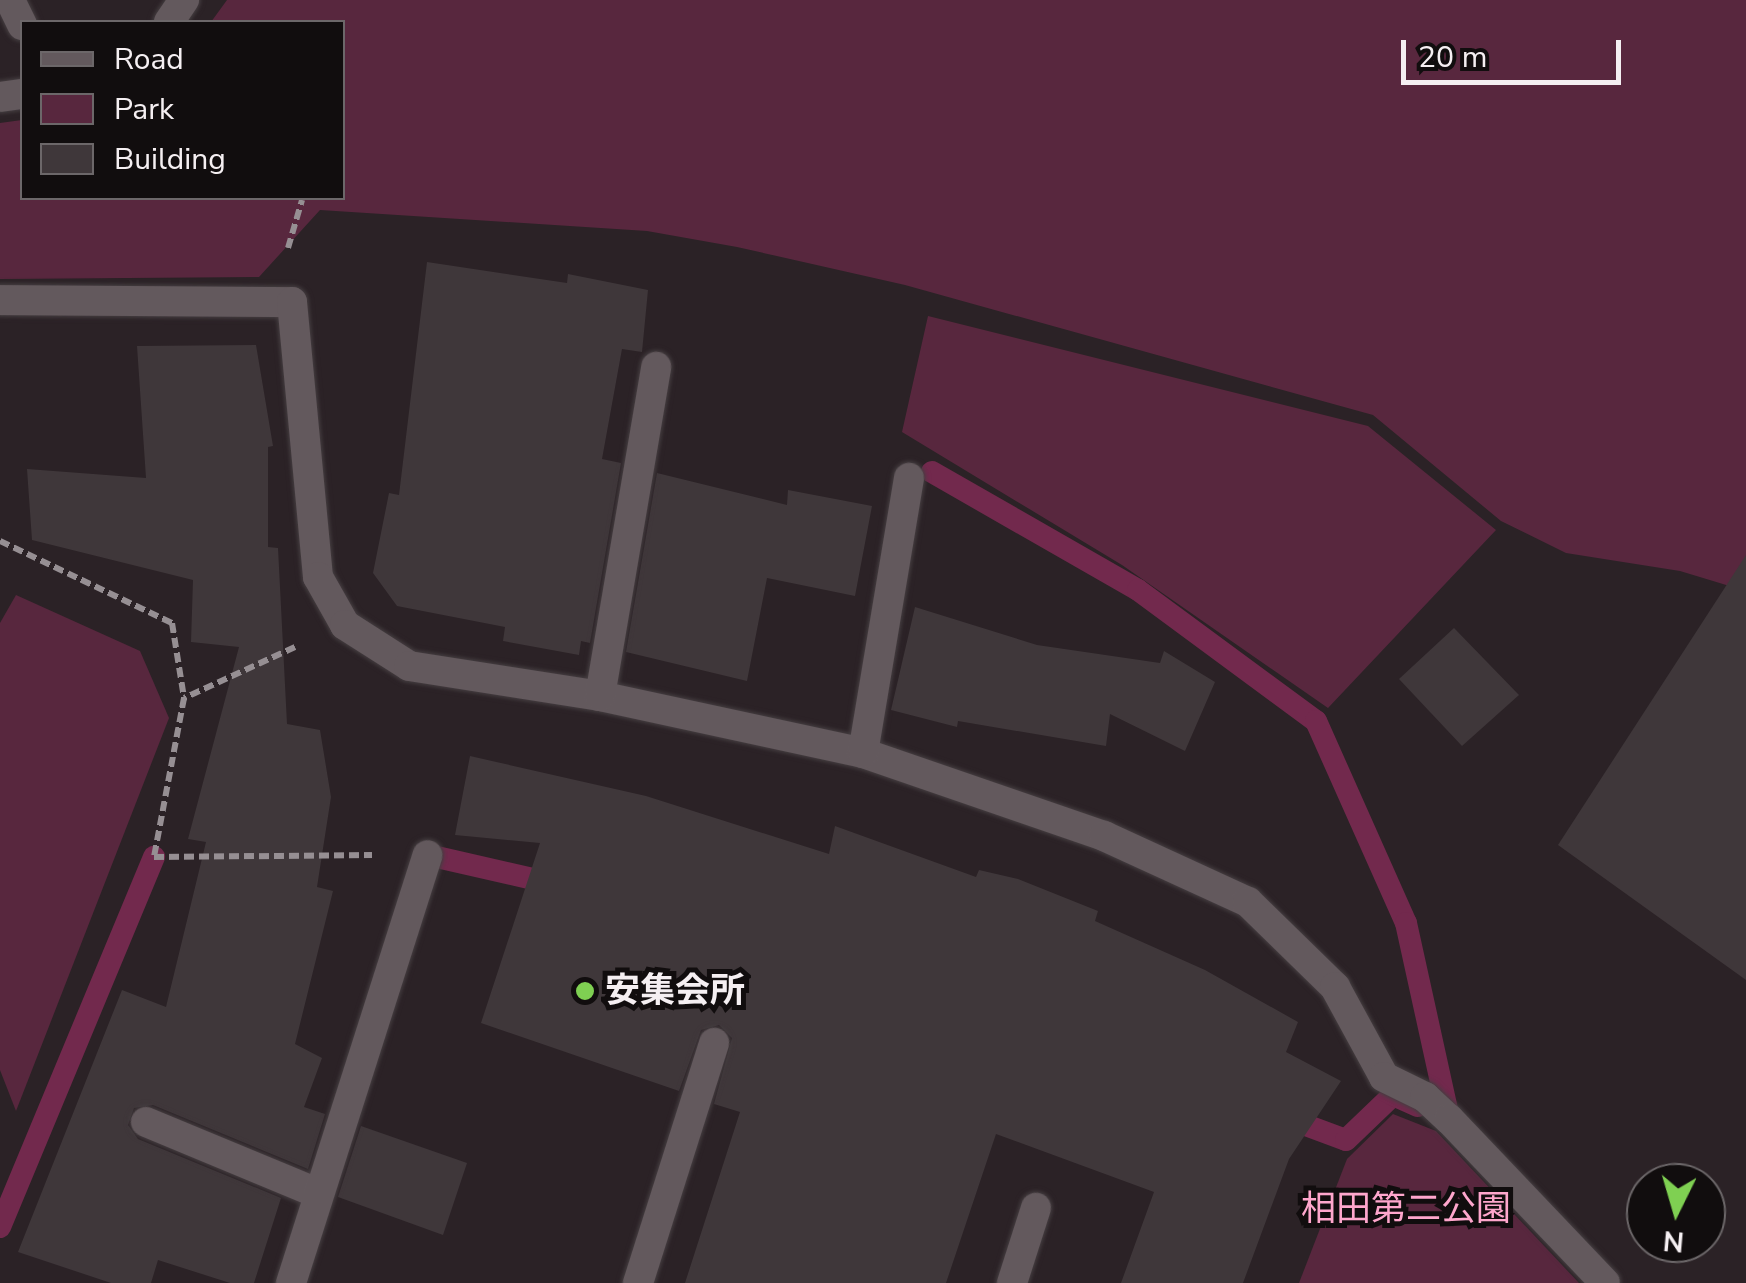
<!DOCTYPE html>
<html>
<head>
<meta charset="utf-8">
<style>
  body { margin:0 }
  #map { position:relative; width:1746px; height:1283px; overflow:hidden; background:#2b2226; font-family:"Nunito Sans","Noto Sans JP",sans-serif }
  div>[style] { position:absolute }
  [style*='--x'] { left:calc(var(--x)*1px); top:calc(var(--y)*1px); width:calc(var(--w)*1px); rotate:calc(var(--a)*1deg) }
  .green>* { inset:0; background:#58273e }
  .stream>* { height:22px; margin:-11px; padding:0 11px; transform-origin:11px; border-radius:11px; background:#72294d }
  .building>* { inset:0; background:#3f373a }
  .path>* { height:6px; margin-top:-3px; transform-origin:0; background:repeating-linear-gradient(90deg,#968f93 0 10px,transparent 0 15px) }
  .roads { filter:drop-shadow(0 0 2px #453e41) drop-shadow(0 0 2px #453e41) }
  .minor>* { height:30px; margin:-15px; padding:0 15px; transform-origin:15px; border-radius:15px; background:#63595d }
  .dots>* { width:28px; height:28px; translate:-50% -50%; box-sizing:border-box; border:5px solid #110d0e; border-radius:50% }
  span { translate:-50% -50%; white-space:nowrap; text-align:center; line-height:1.15; -webkit-text-stroke:10px #110d0e; paint-order:stroke }
  .poi-label { font-size:35px; color:#f5eff2; font-weight:700 }
  .left { translate:0 -50%; text-align:left }
  .park-label { font-size:35px; color:#fea6cc }
  .legend { position:absolute; left:20px; top:20px; width:325px; height:180px; box-sizing:border-box; background:#110d0e; border:2px solid #6c6769; margin:0; padding:12px 18px; list-style:none; font-size:30px; color:#f5eff2 }
  .legend li { display:flex; align-items:center; gap:20px; height:50px }
  .legend b { width:50px; border:2px solid #6c6769 }
  .north { position:absolute; left:1626px; top:1163px; width:100px; height:100px; box-sizing:border-box; background:#110d0e; border:2px solid #6c6769; border-radius:50%; rotate:185deg; font-size:28px; font-weight:700; line-height:40px; text-align:center; color:#f5eff2 }
  .north::after { content:''; display:block; margin:auto; width:35px; height:45px; background:#7fd052; clip-path:polygon(50% 0,100% 100%,50% 72%,0 100%) }
  .scale { position:absolute; left:1401px; top:40px; width:220px; height:45px; box-sizing:border-box; border:5px solid #f5eff2; border-top:0; padding-left:12px; font-size:30px; line-height:35px; white-space:nowrap; color:#f5eff2; -webkit-text-stroke:8px #110d0e; paint-order:stroke }
</style>
</head>
<body>
<div id="map">
  <div class="green">
    <div style="clip-path:polygon(227px 0,1746px 0,1746px 591px,1680px 571px,1566px 553px,1501px 521px,1373px 415px,905px 285px,737px 247px,647px 231px,320px 210px,259px 277px,0 279px,0 123px,22px 120px,22px 198px,342px 198px,342px 22px,211px 22px)"></div>
    <div style="clip-path:polygon(928px 316px,1368px 426px,1496px 530px,1328px 708px,1122px 565px,902px 432px)"></div>
    <div style="clip-path:polygon(16px 595px,140px 651px,169px 718px,16px 1111px,0 1070px,0 623px)"></div>
    <div style="clip-path:polygon(1393px 1114px,1436px 1131px,1579px 1283px,1299px 1283px,1347px 1159px)"></div>
  </div>
  <div class="stream">
    <div style="--x:932;--y:472;--w:237;--a:29.8"></div>
    <div style="--x:1138;--y:590;--w:221;--a:36.4"></div>
    <div style="--x:1316;--y:721;--w:221;--a:66"></div>
    <div style="--x:1406;--y:923;--w:201;--a:77.6"></div>
    <div style="--x:428;--y:855;--w:130;--a:12.9"></div>
    <div style="--x:1284;--y:1117;--w:66;--a:20.4"></div>
    <div style="--x:1346;--y:1140;--w:65;--a:-43.8"></div>
    <div style="--x:1393;--y:1095;--w:27;--a:24"></div>
    <div style="--x:0;--y:1227;--w:401;--a:-67.4"></div>
  </div>
  <div class="building">
    <div style="clip-path:polygon(427px 262px,567px 283px,568px 274px,648px 290px,642px 352px,622px 349px,602px 459px,621px 463px,590px 643px,581px 641px,579px 655px,503px 641px,505px 627px,397px 606px,373px 573px,389px 493px,399px 495px)"></div>
    <div style="clip-path:polygon(256px 345px,273px 446px,268px 447px,268px 547px,278px 548px,287px 724px,320px 730px,331px 797px,317px 887px,333px 891px,295px 1044px,322px 1058px,304px 1107px,325px 1114px,308px 1169px,153px 1105px,134px 1108px,128px 1125px,138px 1139px,281px 1198px,254px 1283px,230px 1283px,158px 1260px,151px 1283px,111px 1283px,18px 1252px,122px 990px,166px 1007px,206px 842px,188px 839px,239px 647px,191px 642px,193px 580px,32px 540px,27px 469px,146px 478px,137px 346px)"></div>
    <div style="clip-path:polygon(657px 473px,787px 505px,788px 490px,872px 506px,855px 596px,767px 578px,747px 681px,626px 652px)"></div>
    <div style="clip-path:polygon(1746px 555px,1746px 980px,1558px 845px)"></div>
    <div style="clip-path:polygon(915px 607px,1037px 645px,1160px 663px,1164px 651px,1215px 682px,1185px 751px,1110px 714px,1106px 746px,958px 721px,957px 727px,891px 710px)"></div>
    <div style="clip-path:polygon(1454px 628px,1519px 695px,1462px 746px,1399px 679px)"></div>
    <div style="clip-path:polygon(470px 756px,646px 796px,829px 854px,835px 826px,976px 877px,979px 870px,1018px 879px,1098px 911px,1095px 921px,1205px 970px,1298px 1022px,1286px 1052px,1341px 1081px,1289px 1159px,1243px 1283px,1121px 1283px,1154px 1192px,996px 1134px,946px 1283px,685px 1283px,740px 1112px,714px 1104px,732px 1038px,719px 1025px,701px 1030px,679px 1091px,481px 1023px,540px 843px,455px 835px)"></div>
    <div style="clip-path:polygon(361px 1126px,467px 1163px,443px 1235px,338px 1197px)"></div>
  </div>
  <div class="path">
    <div style="--x:288;--y:248;--w:50;--a:-73.7"></div>
    <div style="--x:0;--y:541;--w:191;--a:25.5"></div>
    <div style="--x:172;--y:623;--w:76;--a:80.9"></div>
    <div style="--x:295;--y:647;--w:122;--a:155.3"></div>
    <div style="--x:184;--y:698;--w:162;--a:100.7"></div>
    <div style="--x:154;--y:857;--w:218;--a:-0.5"></div>
  </div>
  <div class="roads">
    <div class="minor">
      <div style="--x:10;--y:0;--w:28;--a:64"></div>
      <div style="--x:169;--y:22;--w:27;--a:-56"></div>
      <div style="--x:0;--y:97;--w:22;--a:-8"></div>
      <div style="--x:0;--y:300;--w:292;--a:0.4"></div>
      <div style="--x:292;--y:302;--w:276;--a:84.6"></div>
      <div style="--x:318;--y:577;--w:55;--a:60.6"></div>
      <div style="--x:345;--y:625;--w:76;--a:32.6"></div>
      <div style="--x:409;--y:666;--w:193;--a:8.9"></div>
      <div style="--x:600;--y:696;--w:269;--a:12.2"></div>
      <div style="--x:863;--y:753;--w:255;--a:19"></div>
      <div style="--x:1104;--y:836;--w:158;--a:24.6"></div>
      <div style="--x:1248;--y:902;--w:122;--a:44.3"></div>
      <div style="--x:1335;--y:987;--w:102;--a:61.4"></div>
      <div style="--x:1384;--y:1077;--w:46;--a:26"></div>
      <div style="--x:1425;--y:1097;--w:33;--a:43"></div>
      <div style="--x:1449;--y:1119;--w:226;--a:46.4"></div>
      <div style="--x:600;--y:696;--w:334;--a:-80.3"></div>
      <div style="--x:863;--y:753;--w:279;--a:-80.5"></div>
      <div style="--x:146;--y:1122;--w:185;--a:22.5"></div>
      <div style="--x:291;--y:1283;--w:449;--a:-72.3"></div>
      <div style="--x:638;--y:1283;--w:252;--a:-72.4"></div>
      <div style="--x:1012;--y:1283;--w:79;--a:-72.3"></div>
    </div>
  </div>
  <div class="dots">
    <div style="left:585px;top:991px;background:#7fd052"></div>
  </div>
  <div class="poi-label">
    <span class="left" style="left:605px;top:991px">安集会所</span>
  </div>
  <div class="park-label">
    <span style="left:1406px;top:1209px">相田第二公園</span>
  </div>
  <ul class="legend">
  <li><b style="height:12px;background:#63595d"></b>Road</li>
  <li><b style="height:28px;background:#58273e"></b>Park</li>
  <li><b style="height:28px;background:#3f373a"></b>Building</li>
  </ul>
  <div class="north">N</div>
  <div class="scale">20 m</div>
</div>
</body>
</html>
